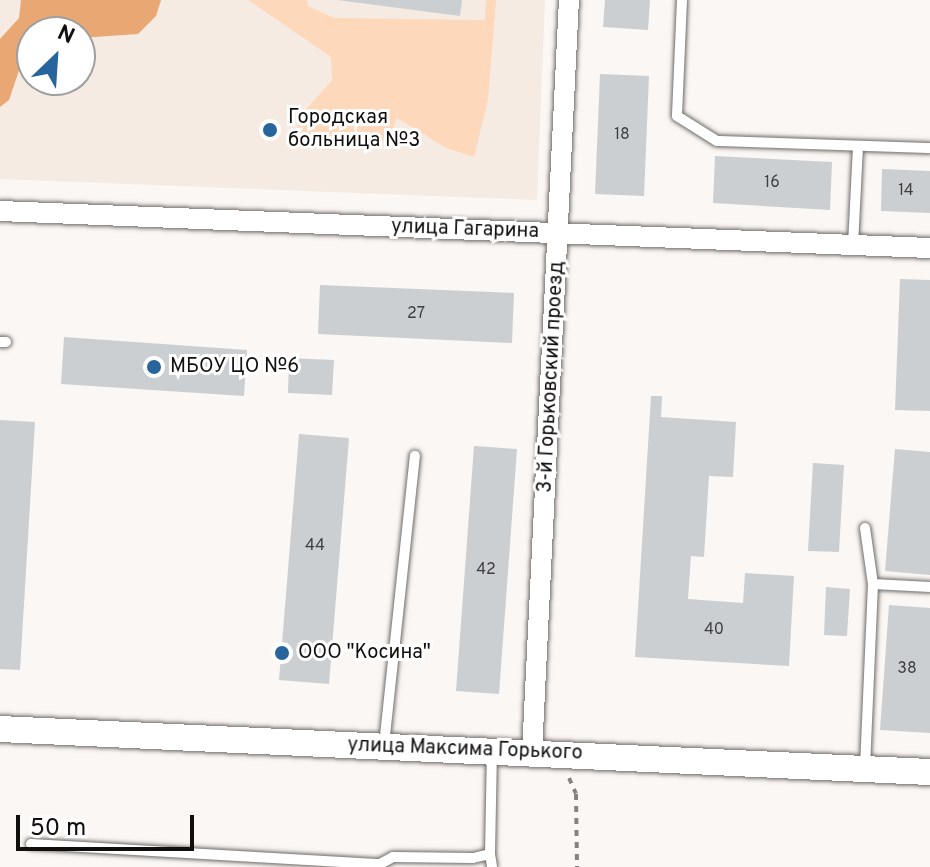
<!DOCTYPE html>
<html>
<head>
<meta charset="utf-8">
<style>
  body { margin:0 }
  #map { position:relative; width:930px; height:867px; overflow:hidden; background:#fbf7f4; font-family:Overpass,sans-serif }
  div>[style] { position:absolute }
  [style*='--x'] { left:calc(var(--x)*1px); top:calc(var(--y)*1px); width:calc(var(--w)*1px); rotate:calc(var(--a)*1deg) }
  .built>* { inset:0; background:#f5ebe2 }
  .green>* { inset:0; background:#fed8bb }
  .forest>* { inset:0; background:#e9a873 }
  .building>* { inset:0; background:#cbcfd2 }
  .path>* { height:4px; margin-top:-2px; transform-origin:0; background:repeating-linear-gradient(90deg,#858381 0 6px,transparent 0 12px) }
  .roads { filter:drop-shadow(0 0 2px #6f6b68) drop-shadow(0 0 2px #6f6b68) }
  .service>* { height:10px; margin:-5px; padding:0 5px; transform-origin:5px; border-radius:5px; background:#fff }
  .minor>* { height:20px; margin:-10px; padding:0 10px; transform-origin:10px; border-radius:10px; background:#fff }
  .tertiary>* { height:26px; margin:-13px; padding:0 13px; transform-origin:13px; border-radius:13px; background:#fff }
  .dots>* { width:22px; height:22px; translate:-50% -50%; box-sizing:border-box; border:4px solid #fff; border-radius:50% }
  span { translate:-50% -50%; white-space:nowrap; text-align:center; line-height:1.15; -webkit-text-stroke:6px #fff; paint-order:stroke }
  .number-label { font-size:16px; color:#3f3f3f }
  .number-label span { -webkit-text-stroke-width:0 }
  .poi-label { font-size:20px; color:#100f0e }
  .left { translate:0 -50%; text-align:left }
  .street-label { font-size:20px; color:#100f0e }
  .north { position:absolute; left:16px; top:16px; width:80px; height:80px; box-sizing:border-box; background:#fff; border:2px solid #9f9f9f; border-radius:50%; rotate:25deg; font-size:22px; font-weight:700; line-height:32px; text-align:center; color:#100f0e }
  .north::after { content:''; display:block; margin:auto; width:28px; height:36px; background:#27659c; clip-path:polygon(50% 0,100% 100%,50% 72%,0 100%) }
  .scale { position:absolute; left:16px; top:815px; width:178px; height:36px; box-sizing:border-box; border:4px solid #100f0e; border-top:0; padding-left:10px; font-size:24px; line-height:28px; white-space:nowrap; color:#100f0e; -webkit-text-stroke:6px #fff; paint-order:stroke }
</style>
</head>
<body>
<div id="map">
  <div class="built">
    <div style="clip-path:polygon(evenodd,0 0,545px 0,537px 200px,0 179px,0 0,32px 32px,80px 32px,80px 80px,32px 80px,32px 32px)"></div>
  </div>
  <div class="green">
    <div style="clip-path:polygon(248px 0,307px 0,308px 6px,334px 18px,485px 20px,486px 0,496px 0,488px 100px,474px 157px,446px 148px,397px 118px,389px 138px,333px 150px,290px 147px,302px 114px,332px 80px,331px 57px)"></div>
  </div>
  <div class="forest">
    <div style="clip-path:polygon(21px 0,161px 0,156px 16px,138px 34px,80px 38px,80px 32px,32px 32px,9px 100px,0 107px,0 39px,19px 18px)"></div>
  </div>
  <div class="building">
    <div style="clip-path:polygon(337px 0,462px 0,460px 16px)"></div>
    <div style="clip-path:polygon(605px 0,650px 0,648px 30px,603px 27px)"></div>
    <div style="clip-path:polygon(600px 74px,649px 76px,644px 196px,595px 194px)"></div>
    <div style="clip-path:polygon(715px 156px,832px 162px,830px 210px,713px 203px)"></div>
    <div style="clip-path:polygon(882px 169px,930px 171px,930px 213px,881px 211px)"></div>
    <div style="clip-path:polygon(900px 279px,930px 280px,930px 411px,895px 410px)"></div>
    <div style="clip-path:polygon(320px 285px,514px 293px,512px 343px,318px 334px)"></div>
    <div style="clip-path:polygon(64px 337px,247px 350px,244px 396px,61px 384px)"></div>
    <div style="clip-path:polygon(289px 358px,334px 360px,332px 395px,288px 393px)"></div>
    <div style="clip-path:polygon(651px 396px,662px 396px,661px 417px,736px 422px,733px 477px,709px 476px,704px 557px,691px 556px,688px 599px,743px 603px,745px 573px,794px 576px,789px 666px,635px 657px)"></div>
    <div style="clip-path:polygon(0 420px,35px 422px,20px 670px,0 669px)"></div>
    <div style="clip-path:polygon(299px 434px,349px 438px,329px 684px,279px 680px)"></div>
    <div style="clip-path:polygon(474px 446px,517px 449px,499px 694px,456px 691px)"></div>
    <div style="clip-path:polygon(895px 449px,930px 452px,930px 575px,885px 571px)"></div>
    <div style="clip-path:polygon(813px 463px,844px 465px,839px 552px,808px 551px)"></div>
    <div style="clip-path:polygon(826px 587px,850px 589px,847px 636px,824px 635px)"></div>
    <div style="clip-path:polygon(889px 605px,930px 608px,930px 733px,880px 730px)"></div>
  </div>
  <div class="path">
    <div style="--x:569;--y:778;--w:17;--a:66"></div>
    <div style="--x:576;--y:794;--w:73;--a:89.2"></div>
  </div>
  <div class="roads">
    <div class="service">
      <div style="--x:682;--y:0;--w:116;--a:92.5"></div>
      <div style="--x:677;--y:116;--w:47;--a:32"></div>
      <div style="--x:717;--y:141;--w:213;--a:1.9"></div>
      <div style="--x:853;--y:245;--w:99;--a:-87.1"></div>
      <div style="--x:0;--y:342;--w:6;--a:0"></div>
      <div style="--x:865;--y:528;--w:57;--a:81.9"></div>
      <div style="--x:384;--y:745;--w:291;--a:-83.9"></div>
      <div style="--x:865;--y:767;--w:183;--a:-87.5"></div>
      <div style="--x:873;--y:584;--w:57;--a:3"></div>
      <div style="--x:31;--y:844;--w:350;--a:3.3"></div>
      <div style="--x:380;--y:864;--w:15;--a:-28"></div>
      <div style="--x:393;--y:857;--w:80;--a:0.7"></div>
      <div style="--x:473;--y:858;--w:17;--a:-13"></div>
      <div style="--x:490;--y:854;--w:102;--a:-88.9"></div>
      <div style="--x:490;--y:854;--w:13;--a:81"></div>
    </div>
    <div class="minor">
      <div style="--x:0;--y:211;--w:931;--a:2.28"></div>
      <div style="--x:532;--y:753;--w:754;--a:-87.19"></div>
    </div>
    <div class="tertiary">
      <div style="--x:0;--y:729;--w:931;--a:2.65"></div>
    </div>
  </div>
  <div class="dots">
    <div style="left:270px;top:130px;background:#27659c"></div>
    <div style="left:154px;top:367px;background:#27659c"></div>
    <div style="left:282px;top:653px;background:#27659c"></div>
  </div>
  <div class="number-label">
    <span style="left:622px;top:135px">18</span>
    <span style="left:772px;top:183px">16</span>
    <span style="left:906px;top:191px">14</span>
    <span style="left:416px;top:314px">27</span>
    <span style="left:315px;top:546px">44</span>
    <span style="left:486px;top:570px">42</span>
    <span style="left:714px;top:630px">40</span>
    <span style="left:907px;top:669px">38</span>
  </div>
  <div class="poi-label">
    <span class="left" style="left:288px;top:130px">Городская<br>больница №3</span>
    <span class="left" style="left:170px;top:367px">МБОУ ЦО №6</span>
    <span class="left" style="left:298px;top:653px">ООО "Косина"</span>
  </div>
  <div class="street-label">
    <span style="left:465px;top:230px;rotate:2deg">улица Гагарина</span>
    <span style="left:552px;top:377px;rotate:-87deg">3-й Горьковский проезд</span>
    <span style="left:465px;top:750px;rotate:2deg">улица Максима Горького</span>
  </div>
  <div class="north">N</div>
  <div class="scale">50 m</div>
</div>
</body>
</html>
